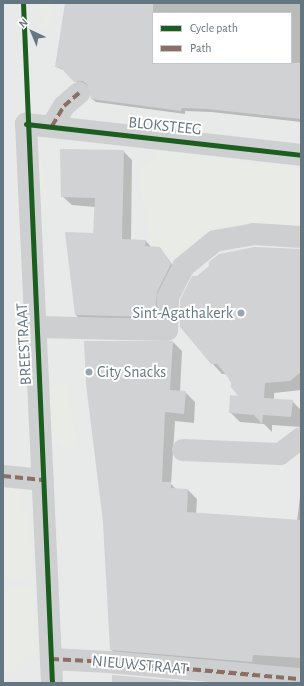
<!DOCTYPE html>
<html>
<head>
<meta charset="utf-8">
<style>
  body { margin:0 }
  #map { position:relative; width:304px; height:686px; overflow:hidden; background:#f9f9f9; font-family:"Alegreya Sans",sans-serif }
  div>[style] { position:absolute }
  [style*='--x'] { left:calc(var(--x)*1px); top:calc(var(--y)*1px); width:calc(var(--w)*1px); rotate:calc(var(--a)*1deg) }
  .built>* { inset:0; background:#e8e9e9 }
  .green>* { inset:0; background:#e8ebe6 }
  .shadow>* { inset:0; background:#0003 }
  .building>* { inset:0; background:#d0d2d3 }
  .minor>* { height:22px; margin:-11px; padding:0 11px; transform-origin:11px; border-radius:11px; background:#cecfd0 }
  .quiet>* { height:4px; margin-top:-2px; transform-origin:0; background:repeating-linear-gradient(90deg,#8d6e63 0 8px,transparent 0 12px) }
  .cycleway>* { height:5px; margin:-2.5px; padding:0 2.5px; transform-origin:2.5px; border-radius:2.5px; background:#1b5e20 }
  .dots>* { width:11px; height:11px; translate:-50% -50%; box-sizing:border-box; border:2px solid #fff; border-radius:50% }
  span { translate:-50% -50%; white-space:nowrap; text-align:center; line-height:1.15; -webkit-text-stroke:4px #fff; paint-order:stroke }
  .street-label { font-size:16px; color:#657683 }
  .poi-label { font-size:16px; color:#657683 }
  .right { translate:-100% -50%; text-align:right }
  .left { translate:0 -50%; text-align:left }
  .frame { position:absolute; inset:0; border:4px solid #657683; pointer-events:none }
  .legend { position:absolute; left:152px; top:12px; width:140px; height:52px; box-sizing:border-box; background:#fff; border:1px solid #c1c8cd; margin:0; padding:5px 7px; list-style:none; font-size:12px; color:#657683 }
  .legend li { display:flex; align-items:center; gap:8px; height:20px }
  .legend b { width:20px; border:1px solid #c1c8cd }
  .north { position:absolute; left:12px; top:12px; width:40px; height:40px; -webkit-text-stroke:3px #fff; paint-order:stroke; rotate:316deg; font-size:11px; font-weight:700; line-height:16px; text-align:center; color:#657683 }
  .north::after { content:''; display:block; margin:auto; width:14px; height:18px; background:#657683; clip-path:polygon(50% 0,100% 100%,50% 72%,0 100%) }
</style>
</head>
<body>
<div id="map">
  <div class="built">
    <div style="clip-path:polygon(evenodd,3px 3px,301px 3px,301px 683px,3px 683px,3px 3px,153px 13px,291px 13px,291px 63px,153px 63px,153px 13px)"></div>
  </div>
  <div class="green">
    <div style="clip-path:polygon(40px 3px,54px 3px,51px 21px,46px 29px,41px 31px)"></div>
    <div style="clip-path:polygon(158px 151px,301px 168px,301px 233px,186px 259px,152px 253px,138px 173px)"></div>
    <div style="clip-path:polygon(42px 158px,49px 213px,46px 215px,43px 214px,39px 184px,39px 160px)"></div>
    <div style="clip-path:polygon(65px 384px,69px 386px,76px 444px,64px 450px,53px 441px,48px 386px)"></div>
    <div style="clip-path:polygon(3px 481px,21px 486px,23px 511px,30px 511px,33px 575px,30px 577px,3px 580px)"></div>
    <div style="clip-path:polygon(29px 587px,33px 591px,36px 645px,33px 652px,10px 674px,3px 671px,3px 588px)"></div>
  </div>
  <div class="shadow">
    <div style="clip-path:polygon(evenodd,66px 3px,301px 3px,301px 122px,211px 112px,185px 111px,185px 114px,96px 102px,92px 99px,89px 86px,79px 85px,66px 71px,56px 67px,66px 3px,153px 13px,291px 13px,291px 63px,153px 63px,153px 13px)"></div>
    <div style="clip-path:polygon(123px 151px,132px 160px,131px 240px,145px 240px,152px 248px,160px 248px,179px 274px,164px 326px,85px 324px,76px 315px,94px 234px,95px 207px,72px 205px,62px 196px)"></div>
    <div style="clip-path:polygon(301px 252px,301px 390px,274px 393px,274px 400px,292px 401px,301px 410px,301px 427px,272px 425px,272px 432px,264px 424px,240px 422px,230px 412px,240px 397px,226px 374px,222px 374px,212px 363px)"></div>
    <div style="clip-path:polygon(173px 342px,182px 351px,180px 392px,185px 392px,195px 402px,194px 423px,175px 421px,171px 484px,177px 490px,188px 490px,197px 499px,196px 514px,297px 521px,301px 489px,301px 675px,120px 659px,111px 649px)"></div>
  </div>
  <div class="building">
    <div style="clip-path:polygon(65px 3px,153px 3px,153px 63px,301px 63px,301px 119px,207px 109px,182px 108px,181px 111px,91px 99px,88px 85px,83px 81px,74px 82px,61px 68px,55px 67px)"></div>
    <div style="clip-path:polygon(60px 149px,124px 150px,122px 239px,146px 240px,145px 246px,160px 247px,171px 264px,157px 292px,155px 317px,75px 315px,65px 232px,93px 233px,95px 198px,61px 197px)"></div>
    <div style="clip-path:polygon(254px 247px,301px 249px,301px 372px,290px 381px,265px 383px,264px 398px,293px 400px,291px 417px,263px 415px,262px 424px,254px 415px,229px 413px,230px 395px,238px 396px,231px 387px,231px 381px,217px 364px,211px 364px,180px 327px,180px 300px,192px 276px,197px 276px,209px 266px,209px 262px,219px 254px)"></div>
    <div style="clip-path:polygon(84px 341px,173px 341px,170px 390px,186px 391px,184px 414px,165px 412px,162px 482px,171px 482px,171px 488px,188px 489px,187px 512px,301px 520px,301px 658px,253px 655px,252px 662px,110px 650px,103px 522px,86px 384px)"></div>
    <div style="clip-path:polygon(112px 675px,204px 683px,112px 683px)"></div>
  </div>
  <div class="minor">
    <div style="--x:52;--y:126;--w:23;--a:-59"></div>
    <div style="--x:64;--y:106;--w:20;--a:-41"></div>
    <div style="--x:37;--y:327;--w:130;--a:1.3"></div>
    <div style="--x:167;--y:330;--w:33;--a:-88"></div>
    <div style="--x:168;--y:297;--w:34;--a:-63"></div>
    <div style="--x:183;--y:267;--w:41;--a:-39.1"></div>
    <div style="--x:215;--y:241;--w:39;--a:-10"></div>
    <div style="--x:253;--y:234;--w:48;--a:3.6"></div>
    <div style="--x:183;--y:450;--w:97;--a:2.4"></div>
    <div style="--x:280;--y:454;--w:26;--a:-37"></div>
    <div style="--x:3;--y:476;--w:40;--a:5.7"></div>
    <div style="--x:51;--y:659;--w:58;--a:3"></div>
    <div style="--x:109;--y:662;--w:193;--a:5.1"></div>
    <div style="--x:52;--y:683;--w:560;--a:-92.66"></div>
    <div style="--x:26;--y:124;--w:277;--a:6.4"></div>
  </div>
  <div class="quiet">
    <div style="--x:52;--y:126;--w:23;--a:-59"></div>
    <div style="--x:64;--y:106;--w:20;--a:-41"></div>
    <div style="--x:3;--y:476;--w:40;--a:5.7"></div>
    <div style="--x:51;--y:659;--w:58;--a:3"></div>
    <div style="--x:109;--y:662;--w:193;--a:5.1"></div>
  </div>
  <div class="cycleway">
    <div style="--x:23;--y:3;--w:681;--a:87.56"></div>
    <div style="--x:26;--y:124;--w:277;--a:6.4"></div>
  </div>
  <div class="dots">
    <div style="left:241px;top:313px;background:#99a4ac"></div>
    <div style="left:89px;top:372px;background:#99a4ac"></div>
  </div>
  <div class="street-label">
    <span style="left:165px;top:126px;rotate:6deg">BLOKSTEEG</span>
    <span style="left:24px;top:344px;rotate:-93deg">BREESTRAAT</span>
    <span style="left:140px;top:665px;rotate:5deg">NIEUWSTRAAT</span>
  </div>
  <div class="poi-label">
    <span class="right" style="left:233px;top:313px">Sint-Agathakerk</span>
    <span class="left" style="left:97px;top:372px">City Snacks</span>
  </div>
  <div class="frame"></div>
  <ul class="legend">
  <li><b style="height:5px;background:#1b5e20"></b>Cycle path</li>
  <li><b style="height:5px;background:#8d6e63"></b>Path</li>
  </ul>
  <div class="north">N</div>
</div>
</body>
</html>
